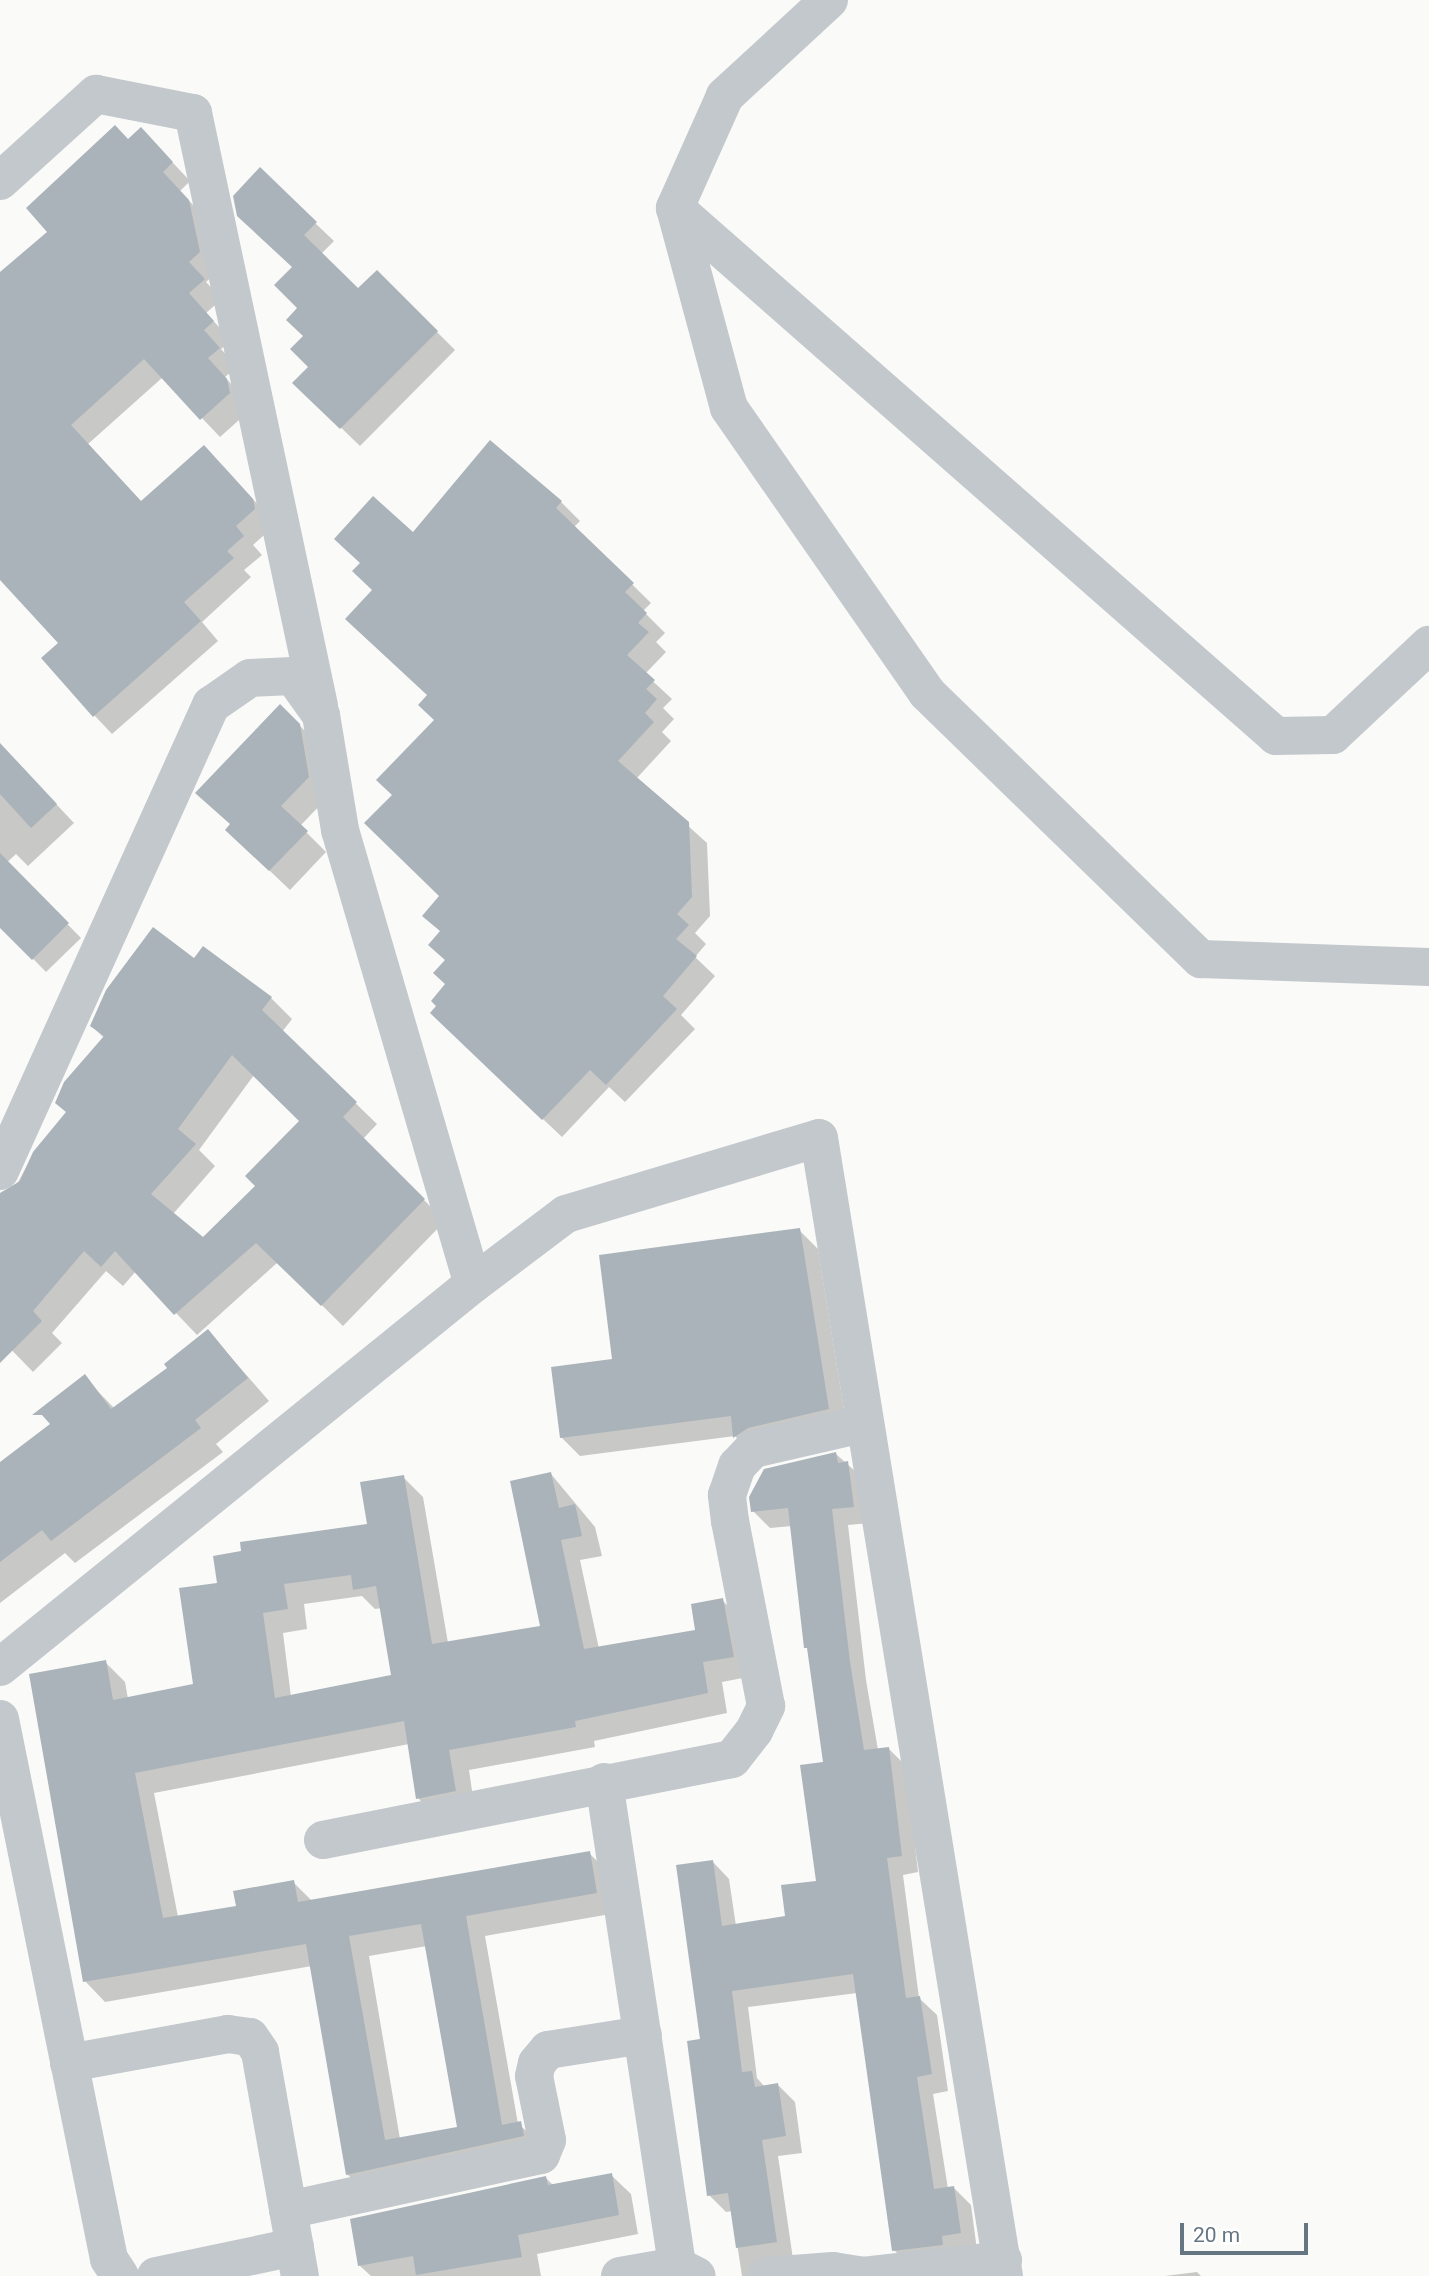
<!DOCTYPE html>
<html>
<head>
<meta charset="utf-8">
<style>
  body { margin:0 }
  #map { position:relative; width:1429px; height:2276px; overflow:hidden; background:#fafaf8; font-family:Roboto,sans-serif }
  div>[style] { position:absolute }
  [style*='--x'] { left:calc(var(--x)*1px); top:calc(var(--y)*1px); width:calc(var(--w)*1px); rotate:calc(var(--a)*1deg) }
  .shadow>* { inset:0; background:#0003 }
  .building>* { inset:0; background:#aab3b9 }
  .minor>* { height:38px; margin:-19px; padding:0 19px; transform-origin:19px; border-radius:19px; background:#c3c8cc }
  span { translate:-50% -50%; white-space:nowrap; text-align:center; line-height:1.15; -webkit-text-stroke:7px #fff; paint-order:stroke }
  .scale { position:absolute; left:1180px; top:2223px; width:128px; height:32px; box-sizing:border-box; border:4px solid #657683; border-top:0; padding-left:9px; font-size:21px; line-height:24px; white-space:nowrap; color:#657683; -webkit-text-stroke:5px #fff; paint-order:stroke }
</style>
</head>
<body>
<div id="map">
  <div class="shadow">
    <div style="clip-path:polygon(129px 141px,159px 148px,190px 181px,180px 191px,207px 220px,218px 271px,206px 282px,222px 299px,206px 313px,231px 340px,221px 349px,237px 367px,225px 377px,245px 400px,248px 412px,220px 437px,163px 377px,88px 444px,142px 503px,223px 466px,271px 519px,272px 528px,253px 545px,262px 555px,244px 570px,251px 577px,202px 622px,218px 641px,112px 734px,94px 715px,61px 643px,0 577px,0 275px,50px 232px)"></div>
    <div style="clip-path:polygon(315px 223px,334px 241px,321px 254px,358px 291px,377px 272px,455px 350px,360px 446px,295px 383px,310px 367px,294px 268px,258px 234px)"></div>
    <div style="clip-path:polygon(490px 443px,561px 502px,580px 521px,574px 527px,651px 603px,643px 611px,665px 633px,656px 642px,666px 652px,645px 674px,672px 699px,663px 708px,674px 719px,662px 732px,671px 741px,636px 779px,707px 843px,710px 916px,695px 933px,706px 944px,695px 957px,715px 976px,681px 1015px,695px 1029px,625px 1102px,609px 1087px,562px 1137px,451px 1032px,438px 1006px,447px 985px,441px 896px,394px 795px,436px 720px,429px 695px,374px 591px,413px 535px)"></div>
    <div style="clip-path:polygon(280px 706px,319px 745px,328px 797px,300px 826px,326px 852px,290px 890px,247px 849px,231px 825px)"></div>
    <div style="clip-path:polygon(0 761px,26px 772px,74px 823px,28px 866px,16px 854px,0 869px)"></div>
    <div style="clip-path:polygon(29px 885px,81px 938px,46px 972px,0 925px,0 914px)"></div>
    <div style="clip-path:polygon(evenodd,195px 960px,271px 998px,292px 1019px,282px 1032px,377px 1124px,363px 1139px,445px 1221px,343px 1326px,278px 1262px,197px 1335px,136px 1271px,123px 1286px,106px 1271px,52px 1333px,62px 1343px,33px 1372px,0 1338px,0 1194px,14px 1190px,34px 1152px,67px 1113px,104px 1038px,92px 1026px,195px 960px,254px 1075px,301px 1121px,257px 1186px,203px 1240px,173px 1214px,215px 1166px,199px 1150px,254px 1075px)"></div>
    <div style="clip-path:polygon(799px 1230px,818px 1249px,847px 1428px,753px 1456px,735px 1436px,580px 1456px,561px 1437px,614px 1360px)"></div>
    <div style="clip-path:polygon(208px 1331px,269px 1401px,216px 1444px,223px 1452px,75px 1563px,65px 1553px,0 1603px,0 1464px,52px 1425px,84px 1377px,115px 1409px,169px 1368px)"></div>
    <div style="clip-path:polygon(836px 1454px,865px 1480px,870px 1523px,848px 1525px,866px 1680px,878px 1750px,889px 1749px,906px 1766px,918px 1872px,903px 1875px,919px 1998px,937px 2015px,948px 2091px,933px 2094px,948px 2189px,954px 2188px,971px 2205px,977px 2250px,911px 2267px,894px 2250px,857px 1993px,748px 2007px,757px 2078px,765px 2087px,778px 2085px,795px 2102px,802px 2153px,778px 2156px,793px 2259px,771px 2276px,742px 2276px,732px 2211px,726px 2212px,709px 2195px,702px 2040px,712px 1861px,729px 1879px,736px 1926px,787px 1918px,818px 1882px,825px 1763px,792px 1526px,770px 1528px,753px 1511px)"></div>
    <div style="clip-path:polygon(evenodd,551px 1474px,595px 1527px,602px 1556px,580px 1560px,599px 1649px,697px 1631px,722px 1600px,742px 1620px,753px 1676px,722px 1682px,727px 1713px,594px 1741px,595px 1747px,469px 1770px,475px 1811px,438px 1819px,418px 1798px,409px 1744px,154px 1793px,178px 1917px,238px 1907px,293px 1882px,312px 1901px,589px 1853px,610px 1874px,616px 1913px,485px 1936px,518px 2124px,541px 2143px,368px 2194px,347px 2174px,312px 1966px,105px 2002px,85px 1981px,105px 1662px,125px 1682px,128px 1699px,195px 1686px,219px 1584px,369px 1525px,403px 1477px,423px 1497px,448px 1643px,542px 1627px,551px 1474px,362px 1596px,375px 1609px,382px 1608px,393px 1676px,291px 1697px,283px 1633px,307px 1629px,304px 1604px,362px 1596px,551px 1474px,427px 1946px,459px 2128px,400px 2139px,369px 1956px,427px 1946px)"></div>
    <div style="clip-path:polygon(611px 2175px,631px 2194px,638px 2234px,537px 2254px,541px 2276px,371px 2276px,359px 2265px,546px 2178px,553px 2185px)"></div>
    <div style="clip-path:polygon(1197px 2272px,1201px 2276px,1165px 2276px)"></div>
  </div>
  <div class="building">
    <div style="clip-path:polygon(115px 125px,128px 139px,141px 127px,173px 162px,163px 172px,189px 200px,200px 252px,189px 262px,205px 279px,189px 293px,214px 321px,204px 330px,220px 348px,208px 358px,227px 379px,230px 393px,200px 420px,144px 359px,71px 425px,141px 501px,204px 445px,253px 499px,255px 509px,236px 526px,244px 536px,227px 551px,234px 558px,184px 602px,201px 621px,93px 717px,41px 658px,58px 643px,0 580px,0 272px,47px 232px,26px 208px)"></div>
    <div style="clip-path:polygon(260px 167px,317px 222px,304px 235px,358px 288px,377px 270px,438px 331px,340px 429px,292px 383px,308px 367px,290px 349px,303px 336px,286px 320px,297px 308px,274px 285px,292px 267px,237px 216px,233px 196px)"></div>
    <div style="clip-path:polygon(490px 440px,562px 501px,556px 508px,634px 583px,625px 592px,647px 613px,638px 623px,649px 632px,627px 655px,655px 680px,646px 689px,657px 699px,645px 713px,654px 722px,618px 761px,689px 822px,692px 897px,677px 914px,689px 925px,676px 939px,697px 956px,663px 996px,677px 1009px,606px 1085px,590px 1070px,542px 1120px,430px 1013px,436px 1006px,431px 1001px,445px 984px,433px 973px,445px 960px,428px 945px,440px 931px,422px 916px,439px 896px,364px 823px,392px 795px,376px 780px,434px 720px,418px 705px,427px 695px,345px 619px,372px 590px,352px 571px,360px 563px,334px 539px,373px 496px,413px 532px)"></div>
    <div style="clip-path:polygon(280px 704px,300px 724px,309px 777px,281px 806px,308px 831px,269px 871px,225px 830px,230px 824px,195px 793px)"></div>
    <div style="clip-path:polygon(0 743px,57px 804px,31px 828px,0 794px)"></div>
    <div style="clip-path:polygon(0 853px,69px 923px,32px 960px,0 928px)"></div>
    <div style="clip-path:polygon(evenodd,153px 927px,194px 958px,203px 946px,272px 997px,262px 1010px,357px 1102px,343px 1117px,425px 1199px,321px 1306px,256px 1243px,174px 1315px,115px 1251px,101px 1267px,84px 1251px,33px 1311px,42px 1321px,0 1363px,0 1193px,20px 1181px,33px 1152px,66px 1112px,55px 1103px,64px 1082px,104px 1036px,90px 1026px,106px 990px,153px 927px,232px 1055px,299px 1121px,245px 1176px,255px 1186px,203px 1237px,151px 1194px,196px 1144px,178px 1129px,232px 1055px)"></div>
    <div style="clip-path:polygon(800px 1228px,829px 1409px,748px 1428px,733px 1438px,731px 1416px,560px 1438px,551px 1367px,612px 1359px,599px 1255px)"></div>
    <div style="clip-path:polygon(208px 1329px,248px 1378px,195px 1420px,201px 1428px,51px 1541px,42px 1530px,0 1562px,0 1462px,50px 1424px,42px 1415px,32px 1415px,85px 1374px,111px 1409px,167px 1368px,164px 1364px)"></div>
    <div style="clip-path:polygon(836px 1452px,838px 1463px,848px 1461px,854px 1507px,832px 1509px,850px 1662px,864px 1750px,889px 1747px,902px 1856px,887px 1858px,906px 1998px,920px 1996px,932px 2074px,917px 2077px,934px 2189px,954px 2186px,961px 2233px,942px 2236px,943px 2245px,892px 2251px,853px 1974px,732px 1991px,742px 2072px,752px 2071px,755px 2087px,778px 2083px,786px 2136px,762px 2140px,777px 2242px,736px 2248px,728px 2193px,707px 2196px,687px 2041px,700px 2039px,676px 1865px,713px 1860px,722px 1926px,785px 1916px,781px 1885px,816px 1881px,800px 1765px,823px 1762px,807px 1648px,804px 1648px,788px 1508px,751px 1512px,749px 1497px,764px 1469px)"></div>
    <div style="clip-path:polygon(evenodd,551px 1472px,559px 1508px,575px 1504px,582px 1536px,561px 1540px,584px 1649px,695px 1630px,691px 1604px,723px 1598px,734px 1657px,703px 1662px,708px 1693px,575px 1721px,576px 1727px,449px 1750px,456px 1791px,416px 1799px,404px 1721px,135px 1773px,163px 1918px,236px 1906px,233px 1891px,294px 1880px,298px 1902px,590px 1851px,597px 1893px,466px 1916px,502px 2125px,521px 2121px,524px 2136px,346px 2175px,306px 1944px,83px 1982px,29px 1674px,106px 1660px,113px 1700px,193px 1684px,179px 1588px,217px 1583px,213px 1556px,241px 1551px,240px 1542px,367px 1524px,360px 1482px,404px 1475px,432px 1644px,540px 1626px,510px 1481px,551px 1472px,351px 1575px,353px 1590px,376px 1586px,391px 1675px,275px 1698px,263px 1613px,288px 1609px,284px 1584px,351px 1575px,551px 1472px,421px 1924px,457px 2127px,385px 2140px,349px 1936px,421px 1924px)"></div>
    <div style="clip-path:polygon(612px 2173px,619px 2215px,518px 2235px,522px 2257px,416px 2275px,413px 2256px,358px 2266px,350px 2219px,546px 2176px,548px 2185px)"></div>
  </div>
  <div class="minor">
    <div style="--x:829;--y:0;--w:142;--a:137.3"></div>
    <div style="--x:725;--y:96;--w:123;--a:114.1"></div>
    <div style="--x:675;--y:208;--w:207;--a:74.9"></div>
    <div style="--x:729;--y:408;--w:347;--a:55.2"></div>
    <div style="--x:927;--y:693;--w:382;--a:44.2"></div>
    <div style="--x:1201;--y:959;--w:228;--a:2"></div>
    <div style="--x:0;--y:181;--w:130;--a:-42.2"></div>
    <div style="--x:96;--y:94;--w:99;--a:11.1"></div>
    <div style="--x:193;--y:113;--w:606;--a:78"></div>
    <div style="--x:675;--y:208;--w:800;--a:41.3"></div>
    <div style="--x:1276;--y:736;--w:57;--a:-1"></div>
    <div style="--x:1333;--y:735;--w:132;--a:-43.2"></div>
    <div style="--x:0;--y:1171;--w:512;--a:-65.64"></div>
    <div style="--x:211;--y:705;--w:47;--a:-34.7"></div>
    <div style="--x:250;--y:678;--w:43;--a:-2.7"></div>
    <div style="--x:293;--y:676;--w:48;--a:54.3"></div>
    <div style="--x:321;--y:715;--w:117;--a:80.6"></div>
    <div style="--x:340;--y:830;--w:473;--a:73.7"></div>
    <div style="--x:0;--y:1667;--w:609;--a:-39"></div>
    <div style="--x:473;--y:1284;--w:116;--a:-37"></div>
    <div style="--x:566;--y:1214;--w:264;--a:-16.7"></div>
    <div style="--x:819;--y:1138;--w:1153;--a:80.77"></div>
    <div style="--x:0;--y:1719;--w:551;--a:78.59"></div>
    <div style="--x:109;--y:2259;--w:20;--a:57"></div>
    <div style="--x:604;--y:1782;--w:489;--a:81.4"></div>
    <div style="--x:323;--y:1840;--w:417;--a:-11.2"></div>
    <div style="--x:732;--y:1759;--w:36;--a:-52"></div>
    <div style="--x:754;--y:1731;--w:28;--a:-64"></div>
    <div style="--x:766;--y:1706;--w:188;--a:-101"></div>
    <div style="--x:730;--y:1521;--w:26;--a:-97"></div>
    <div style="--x:727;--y:1495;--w:31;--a:-71"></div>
    <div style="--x:737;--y:1466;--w:23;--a:-47"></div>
    <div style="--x:753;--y:1449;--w:112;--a:-12.9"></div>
    <div style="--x:69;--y:2063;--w:162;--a:-10.3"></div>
    <div style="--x:228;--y:2034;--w:22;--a:8"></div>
    <div style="--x:250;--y:2037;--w:18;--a:56"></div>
    <div style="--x:260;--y:2052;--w:228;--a:79.9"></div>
    <div style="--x:288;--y:2210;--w:259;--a:-12.3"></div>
    <div style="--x:541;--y:2155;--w:16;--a:-68"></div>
    <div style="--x:547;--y:2140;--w:65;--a:-101.5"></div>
    <div style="--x:534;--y:2076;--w:13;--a:-77"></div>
    <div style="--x:537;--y:2063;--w:17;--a:-50"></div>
    <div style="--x:548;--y:2050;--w:96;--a:-9"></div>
    <div style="--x:156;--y:2276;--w:142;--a:-11.8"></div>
    <div style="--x:620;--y:2276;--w:58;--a:-10"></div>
    <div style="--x:677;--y:2266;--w:22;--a:27"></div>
    <div style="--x:767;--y:2276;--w:66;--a:-4.3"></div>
    <div style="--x:833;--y:2271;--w:30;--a:9"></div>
    <div style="--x:863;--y:2276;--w:141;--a:-6.5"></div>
  </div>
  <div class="scale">20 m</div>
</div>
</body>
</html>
